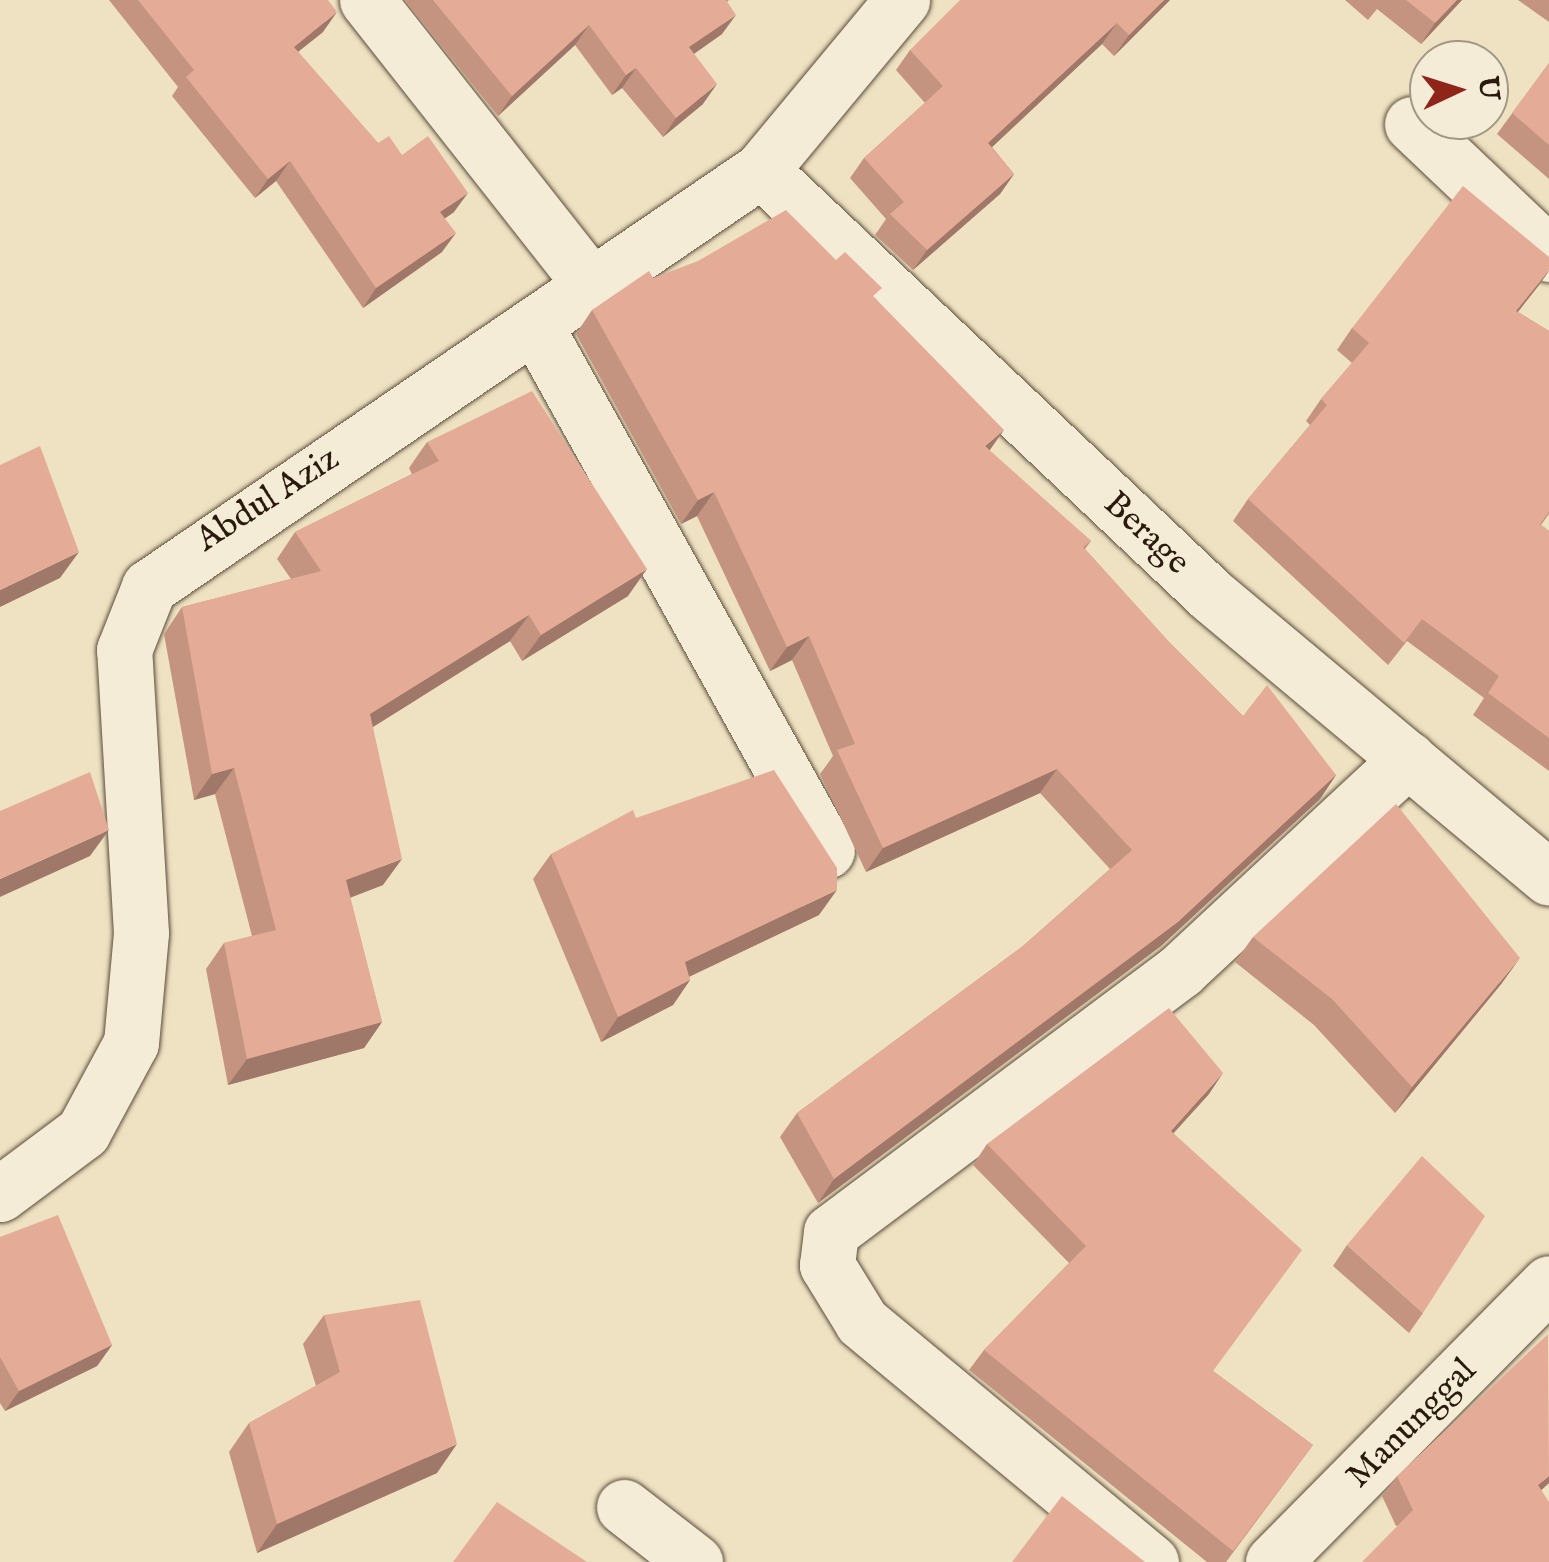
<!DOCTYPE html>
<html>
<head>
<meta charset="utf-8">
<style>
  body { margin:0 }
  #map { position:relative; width:1549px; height:1562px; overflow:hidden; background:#eee2c2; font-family:"IM FELL English",serif }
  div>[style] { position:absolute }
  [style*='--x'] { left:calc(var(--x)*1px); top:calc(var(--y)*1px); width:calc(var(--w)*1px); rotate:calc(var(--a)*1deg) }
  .roads { filter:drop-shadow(0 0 2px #5b4c3a) drop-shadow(0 0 2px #5b4c3a) }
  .street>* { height:55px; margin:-27.5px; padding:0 27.5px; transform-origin:27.5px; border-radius:27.5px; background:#f4ecd7 }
  .wall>* { inset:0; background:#c49481 }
  .shaded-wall>* { inset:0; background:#a07869 }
  .building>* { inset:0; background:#e4ac96 }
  span { translate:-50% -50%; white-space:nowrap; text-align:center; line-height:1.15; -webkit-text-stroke:8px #f4ecd7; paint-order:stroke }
  .street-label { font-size:35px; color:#2a1a0d }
  .north { position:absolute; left:1409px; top:40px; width:100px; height:100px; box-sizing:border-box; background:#f4ecd7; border:2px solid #a39886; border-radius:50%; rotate:86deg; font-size:28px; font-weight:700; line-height:40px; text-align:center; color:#2a1a0d }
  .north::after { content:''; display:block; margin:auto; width:35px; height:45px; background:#8f2418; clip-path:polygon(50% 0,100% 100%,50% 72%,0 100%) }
</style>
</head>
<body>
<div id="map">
  <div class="roads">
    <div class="street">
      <div style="--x:367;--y:0;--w:367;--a:51.8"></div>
      <div style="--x:1412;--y:124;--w:189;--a:43.5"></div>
      <div style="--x:761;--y:170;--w:620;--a:43.37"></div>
      <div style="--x:1212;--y:596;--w:439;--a:39.9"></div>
      <div style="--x:536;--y:327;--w:599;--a:60.95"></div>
      <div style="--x:0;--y:1194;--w:104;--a:-36.8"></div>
      <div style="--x:83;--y:1132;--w:101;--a:-61.7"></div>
      <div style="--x:131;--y:1043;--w:110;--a:-84.8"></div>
      <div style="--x:141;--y:933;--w:284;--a:-93.4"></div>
      <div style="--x:124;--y:650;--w:68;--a:-68.4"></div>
      <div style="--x:149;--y:587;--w:741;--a:-34.27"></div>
      <div style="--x:761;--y:170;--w:221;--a:-50.3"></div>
      <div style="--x:624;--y:1507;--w:90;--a:37.8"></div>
      <div style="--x:1151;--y:1562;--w:376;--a:-140.3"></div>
      <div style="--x:862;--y:1322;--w:67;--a:-121.6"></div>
      <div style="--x:827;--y:1265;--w:33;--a:-83"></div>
      <div style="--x:831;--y:1232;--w:437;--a:-36.8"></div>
      <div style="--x:1181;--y:970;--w:310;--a:-42.9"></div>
      <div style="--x:1273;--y:1562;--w:392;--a:-45.3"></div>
    </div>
  </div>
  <div class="wall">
    <div style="clip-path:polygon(109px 0,328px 0,323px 32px,298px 52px,378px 143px,402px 155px,454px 212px,445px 218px,442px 252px,363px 308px,276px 181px,255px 198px,172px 96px,178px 87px)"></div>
    <div style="clip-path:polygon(404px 0,729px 0,727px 2px,722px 34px,694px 54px,703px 104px,663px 137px,622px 88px,612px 95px,575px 45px,498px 116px)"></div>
    <div style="clip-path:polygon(1170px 0,1114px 56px,1102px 44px,992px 147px,1014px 174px,1000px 194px,913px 270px,875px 235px,886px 219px,850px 178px,864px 158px,925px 103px,896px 70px,910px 50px)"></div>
    <div style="clip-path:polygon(1345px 0,1462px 0,1421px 44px,1377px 9px,1368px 20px)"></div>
    <div style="clip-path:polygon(1518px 0,1549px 0,1549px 22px)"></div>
    <div style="clip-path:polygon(1549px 63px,1549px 179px,1497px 134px)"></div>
    <div style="clip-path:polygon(1549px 271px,1518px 312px,1549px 331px,1549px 514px,1541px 525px,1549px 531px,1549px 771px,1473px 715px,1484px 698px,1407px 641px,1388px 665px,1233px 521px,1248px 499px,1310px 425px,1306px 421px,1321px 399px,1352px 363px,1337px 350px,1352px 328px)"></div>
    <div style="clip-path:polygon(653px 278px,875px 298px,989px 451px,1091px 541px,1085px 549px,1169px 642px,1243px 716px,1336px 775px,1320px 799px,1161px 946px,818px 1203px,780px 1137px,797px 1113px,1023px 946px,1110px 869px,1040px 793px,866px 872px,820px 774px,833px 756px,792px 660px,770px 671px,697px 516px,681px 524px,576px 334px,592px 310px)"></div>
    <div style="clip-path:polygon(427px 442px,628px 596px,522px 661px,510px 641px,373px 727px,383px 885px,350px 898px,382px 1022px,364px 1048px,228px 1085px,206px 969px,224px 943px,252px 936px,215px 794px,194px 800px,164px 634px,182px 607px,291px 579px,277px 559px,295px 532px,412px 474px,409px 468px)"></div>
    <div style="clip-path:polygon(636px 818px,819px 915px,689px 977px,690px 980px,673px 1005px,601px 1042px,533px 879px,551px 854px)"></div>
    <div style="clip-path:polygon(1253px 937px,1502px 983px,1395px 1113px,1314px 1025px,1235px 962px)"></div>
    <div style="clip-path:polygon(1209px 1094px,1173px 1134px,1213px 1371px,1313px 1445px,1226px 1562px,1207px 1562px,969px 1370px,984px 1350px,1069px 1263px,973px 1165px,987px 1144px)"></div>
    <div style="clip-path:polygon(0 1237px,112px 1345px,97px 1366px,5px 1411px,0 1403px)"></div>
    <div style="clip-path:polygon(1347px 1245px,1423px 1313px,1409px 1333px,1333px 1266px)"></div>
    <div style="clip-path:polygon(324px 1315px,437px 1473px,257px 1553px,229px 1452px,249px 1423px,316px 1386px,303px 1344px)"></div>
    <div style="clip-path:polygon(1397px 1476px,1549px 1483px,1541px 1490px,1396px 1526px,1382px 1496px)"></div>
  </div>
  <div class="shaded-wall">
    <div style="clip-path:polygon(1164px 0,1170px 0,1114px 56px,1129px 35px)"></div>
    <div style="clip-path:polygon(1457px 0,1462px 0,1421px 44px,1435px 23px)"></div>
    <div style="clip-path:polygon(337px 12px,323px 32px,280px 66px,294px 47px)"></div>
    <div style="clip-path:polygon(736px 15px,722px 34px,675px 67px,689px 47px)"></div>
    <div style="clip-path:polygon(1117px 23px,1102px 44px,974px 164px,988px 143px)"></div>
    <div style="clip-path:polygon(589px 25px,575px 45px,498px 116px,512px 96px)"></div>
    <div style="clip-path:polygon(636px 68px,622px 88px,612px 95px,626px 75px)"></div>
    <div style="clip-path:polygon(717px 84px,703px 104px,663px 137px,676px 118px)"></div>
    <div style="clip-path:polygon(290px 161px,276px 181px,255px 198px,268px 179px)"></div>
    <div style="clip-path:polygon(1014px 174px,1000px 194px,913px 270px,927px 250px)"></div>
    <div style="clip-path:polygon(468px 193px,454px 212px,427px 231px,440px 212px)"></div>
    <div style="clip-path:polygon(456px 233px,442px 252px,363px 308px,376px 288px)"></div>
    <div style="clip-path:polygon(1549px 271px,1540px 284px,1501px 333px,1516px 311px)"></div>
    <div style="clip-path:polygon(1004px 430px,987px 454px,985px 446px)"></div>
    <div style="clip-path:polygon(714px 492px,697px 516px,681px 524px,698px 500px)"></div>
    <div style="clip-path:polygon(79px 552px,60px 578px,0 607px,0 590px)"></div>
    <div style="clip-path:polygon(647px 569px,628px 596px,522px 661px,541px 635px)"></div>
    <div style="clip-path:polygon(529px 615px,510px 641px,352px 740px,370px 714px)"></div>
    <div style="clip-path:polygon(809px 636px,792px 660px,770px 671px,787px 647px)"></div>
    <div style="clip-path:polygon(234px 768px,215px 794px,194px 800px,212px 774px)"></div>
    <div style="clip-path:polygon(1057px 769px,1040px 793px,866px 872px,883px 848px)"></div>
    <div style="clip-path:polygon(1336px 775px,1320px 799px,1161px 946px,818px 1203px,834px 1179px)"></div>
    <div style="clip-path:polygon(109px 830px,90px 856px,0 897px,0 879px)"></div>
    <div style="clip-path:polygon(402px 859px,383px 885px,327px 906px,346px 880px)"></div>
    <div style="clip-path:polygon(837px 890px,819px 915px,667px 987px,685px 962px)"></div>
    <div style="clip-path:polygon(1520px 958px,1502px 983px,1395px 1113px,1412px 1087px)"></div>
    <div style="clip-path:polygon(690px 980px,673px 1005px,601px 1042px,618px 1017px)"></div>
    <div style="clip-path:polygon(382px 1022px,364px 1048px,228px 1085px,247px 1059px)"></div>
    <div style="clip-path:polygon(1223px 1073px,1209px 1094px,1156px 1152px,1171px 1131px)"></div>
    <div style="clip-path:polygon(112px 1345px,97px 1366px,5px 1411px,19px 1391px)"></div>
    <div style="clip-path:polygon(457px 1444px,437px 1473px,257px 1553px,277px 1524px)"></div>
    <div style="clip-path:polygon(1549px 1476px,1549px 1483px,1524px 1506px,1538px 1485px)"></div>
  </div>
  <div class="building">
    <div style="clip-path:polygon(138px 0,328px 0,337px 12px,294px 47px,378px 143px,389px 136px,402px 155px,428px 136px,468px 193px,440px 212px,456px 233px,376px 288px,290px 161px,268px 179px,186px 77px,194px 70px)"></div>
    <div style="clip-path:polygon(433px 0,726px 0,736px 15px,689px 47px,717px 84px,676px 118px,636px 68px,626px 75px,589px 25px,512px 96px)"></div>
    <div style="clip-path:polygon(960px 0,1164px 0,1129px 35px,1117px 23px,988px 143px,1014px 174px,927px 250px,890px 214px,904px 202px,864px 158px,943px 86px,910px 50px)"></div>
    <div style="clip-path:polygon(1406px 0,1457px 0,1435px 23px)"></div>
    <div style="clip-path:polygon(1549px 63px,1549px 145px,1512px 113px)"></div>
    <div style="clip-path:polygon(1463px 186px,1549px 257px,1549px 270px,1516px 311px,1549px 331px,1549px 512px,1540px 524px,1549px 531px,1549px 738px,1488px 693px,1499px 676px,1422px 619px,1404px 643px,1248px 499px,1327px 405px,1321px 399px,1369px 343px,1352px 328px)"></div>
    <div style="clip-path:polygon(786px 210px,836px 260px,845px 252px,882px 288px,873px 296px,1004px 430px,985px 446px,1091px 541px,1083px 547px,1169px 642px,1243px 716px,1267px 685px,1336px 775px,1178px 922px,834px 1179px,797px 1113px,1023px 946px,1132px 850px,1057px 769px,883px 848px,837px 750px,855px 744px,809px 636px,787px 647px,714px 492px,698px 500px,592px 310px,649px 271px,653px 278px,698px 261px)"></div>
    <div style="clip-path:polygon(532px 391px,647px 569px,541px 635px,529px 615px,370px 714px,402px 859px,346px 880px,382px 1022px,247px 1059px,224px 943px,276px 930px,234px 768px,212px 774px,182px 607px,321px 571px,295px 532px,439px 461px,427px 442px)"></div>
    <div style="clip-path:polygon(40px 446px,79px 552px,0 590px,0 465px)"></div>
    <div style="clip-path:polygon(774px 770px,837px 868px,837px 890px,685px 962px,690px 980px,618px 1017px,551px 854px,633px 810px,636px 818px)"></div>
    <div style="clip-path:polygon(90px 772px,109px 830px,0 879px,0 811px)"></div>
    <div style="clip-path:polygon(1396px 804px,1520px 958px,1412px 1087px,1332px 999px,1253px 937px)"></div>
    <div style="clip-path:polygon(1169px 1008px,1223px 1073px,1171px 1131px,1302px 1250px,1213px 1371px,1313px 1445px,1233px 1551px,984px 1350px,1086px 1246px,987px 1144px)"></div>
    <div style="clip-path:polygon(1422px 1156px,1485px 1216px,1423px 1313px,1347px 1245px)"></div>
    <div style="clip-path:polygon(58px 1215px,112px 1345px,19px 1391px,0 1357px,0 1237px)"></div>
    <div style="clip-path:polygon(420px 1300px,457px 1444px,277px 1524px,249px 1423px,340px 1372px,324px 1315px)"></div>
    <div style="clip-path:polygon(1548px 1334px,1549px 1476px,1538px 1485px,1549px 1502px,1549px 1562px,1362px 1562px,1413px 1510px,1397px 1476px)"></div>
    <div style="clip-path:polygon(1062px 1496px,1145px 1562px,1012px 1562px)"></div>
    <div style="clip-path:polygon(497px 1502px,587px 1562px,453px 1562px)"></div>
  </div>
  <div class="street-label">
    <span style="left:268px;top:500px;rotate:-33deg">Abdul Aziz</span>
    <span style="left:1146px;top:534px;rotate:43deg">Berage</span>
    <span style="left:1412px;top:1424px;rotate:-45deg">Manunggal</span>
  </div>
  <div class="north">U</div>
</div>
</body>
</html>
